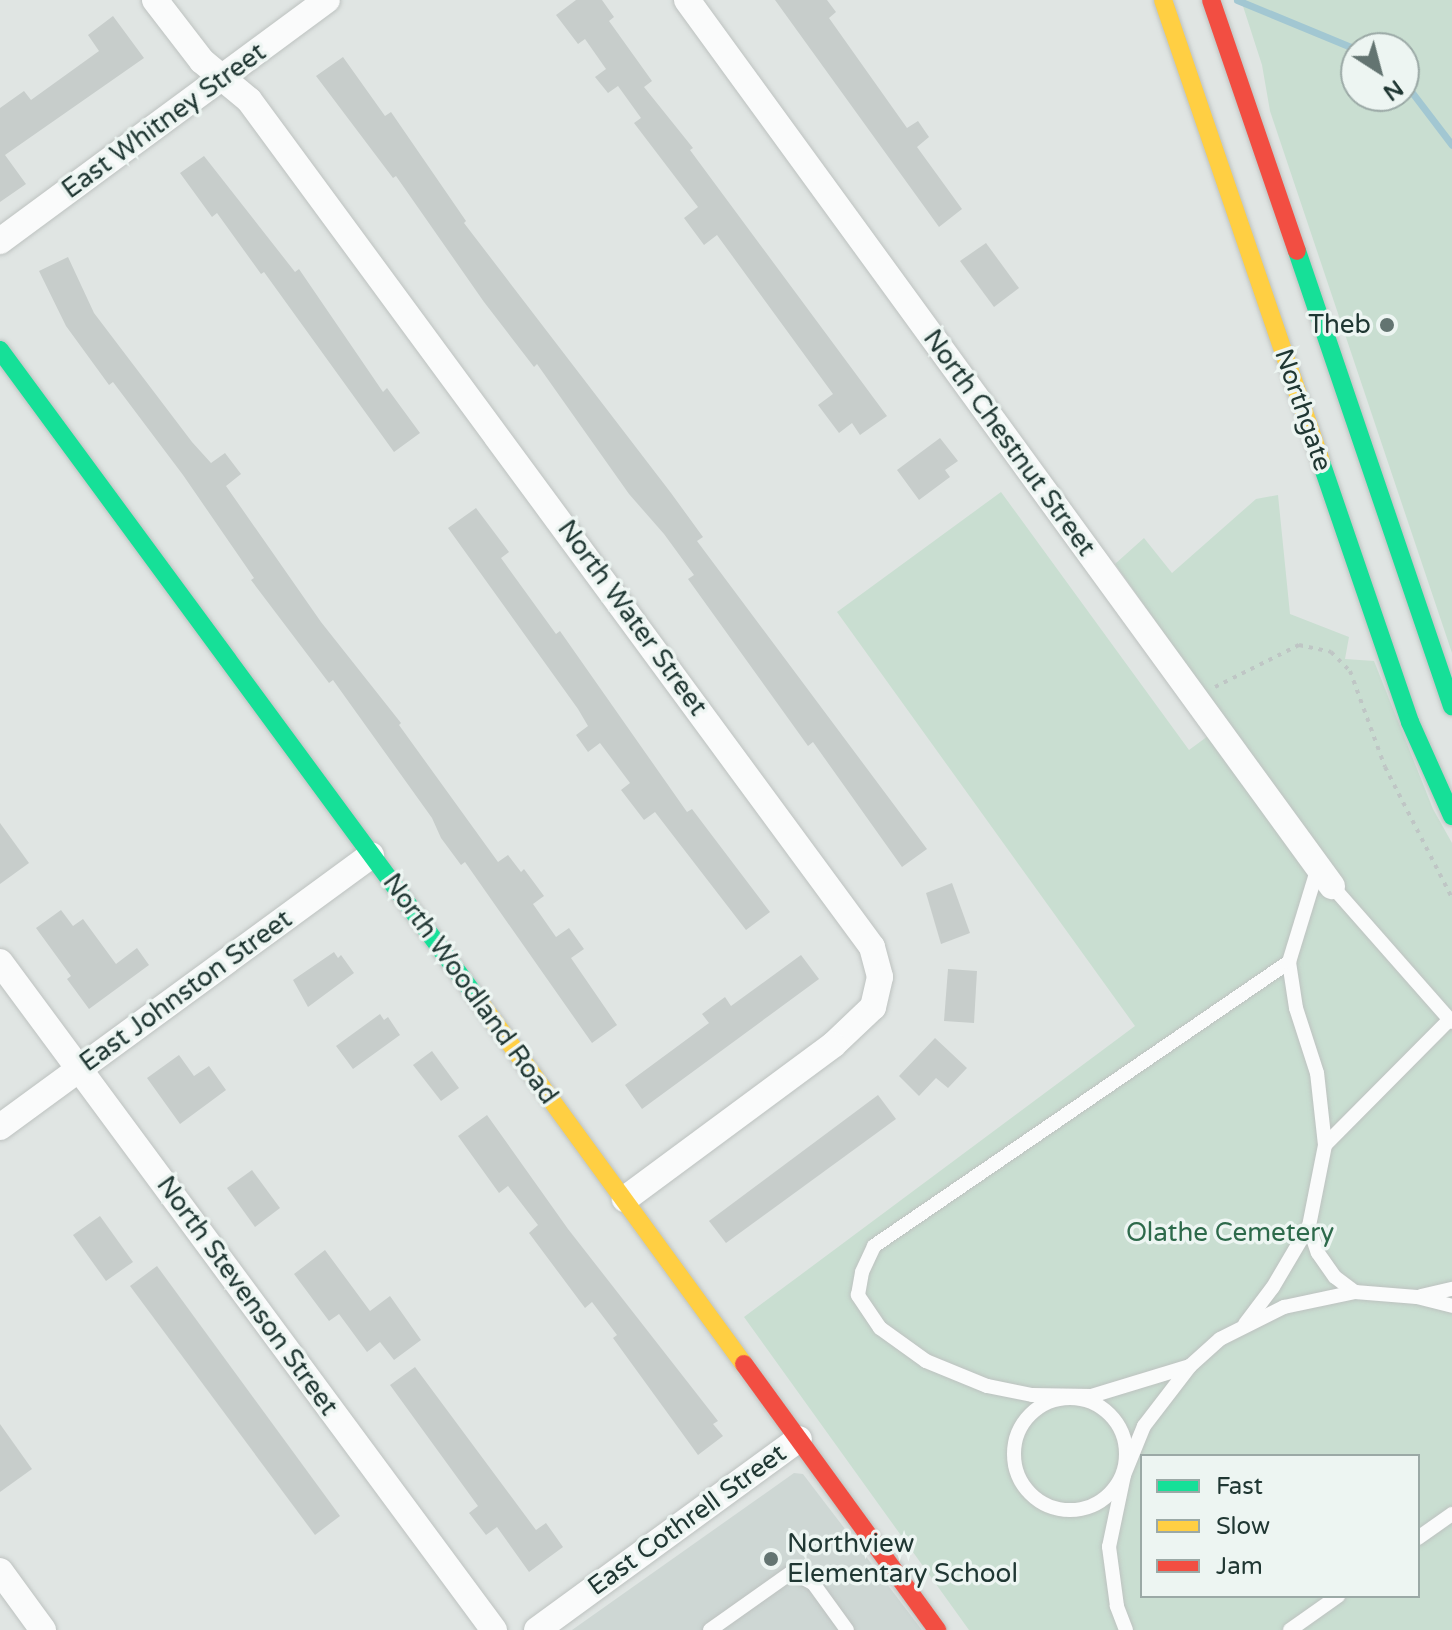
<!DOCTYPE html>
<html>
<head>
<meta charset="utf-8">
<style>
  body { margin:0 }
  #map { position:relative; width:1452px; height:1630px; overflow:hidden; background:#e0e5e3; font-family:"Varela Round",sans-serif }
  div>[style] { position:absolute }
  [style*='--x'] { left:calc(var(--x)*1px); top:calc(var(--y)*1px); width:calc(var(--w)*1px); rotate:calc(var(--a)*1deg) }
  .built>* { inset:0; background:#ced7d4 }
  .green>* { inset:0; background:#c9ded1 }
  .stream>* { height:7px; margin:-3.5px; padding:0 3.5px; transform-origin:3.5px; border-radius:3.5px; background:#a2c7d2 }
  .building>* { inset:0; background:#c7cdcb }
  .path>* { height:4px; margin-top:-2px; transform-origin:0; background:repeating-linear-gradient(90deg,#bfc6c5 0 4px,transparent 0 10px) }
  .roads { filter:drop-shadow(0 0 2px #bdc2c0) drop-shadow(0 0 2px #bdc2c0) }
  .lane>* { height:14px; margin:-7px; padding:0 7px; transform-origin:7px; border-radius:7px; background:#fafbfb }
  .lane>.ring { margin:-7px; padding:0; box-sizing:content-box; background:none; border:14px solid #fafbfb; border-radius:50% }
  .street>* { height:26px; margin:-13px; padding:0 13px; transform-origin:13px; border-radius:13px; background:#fafbfb }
  .fast>* { height:18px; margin:-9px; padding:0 9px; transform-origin:9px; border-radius:9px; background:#16e098 }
  .slow>* { height:18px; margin:-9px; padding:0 9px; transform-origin:9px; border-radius:9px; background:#ffcf43 }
  .jam>* { height:18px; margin:-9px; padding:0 9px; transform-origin:9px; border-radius:9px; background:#f24e42 }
  .dots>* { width:22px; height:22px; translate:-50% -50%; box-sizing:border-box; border:4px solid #edf5f2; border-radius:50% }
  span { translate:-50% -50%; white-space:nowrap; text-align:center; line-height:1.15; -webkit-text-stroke:7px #edf5f2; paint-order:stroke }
  .street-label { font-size:26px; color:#203733 }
  .poi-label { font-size:26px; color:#203733 }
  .right { translate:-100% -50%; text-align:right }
  .left { translate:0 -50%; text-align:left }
  .park-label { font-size:26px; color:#2d6a4b }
  .legend { position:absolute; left:1140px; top:1454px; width:280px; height:144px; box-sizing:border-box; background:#edf5f2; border:2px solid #9ba9a6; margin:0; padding:10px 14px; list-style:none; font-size:24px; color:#203733 }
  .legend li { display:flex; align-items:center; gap:16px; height:40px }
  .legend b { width:40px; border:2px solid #9ba9a6 }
  .north { position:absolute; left:1340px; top:32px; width:80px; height:80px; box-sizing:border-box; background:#edf5f2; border:2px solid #9ba9a6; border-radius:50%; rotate:144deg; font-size:22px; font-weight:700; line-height:32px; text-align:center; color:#203733 }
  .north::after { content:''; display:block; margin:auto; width:28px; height:36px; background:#637471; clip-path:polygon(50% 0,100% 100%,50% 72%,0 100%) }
</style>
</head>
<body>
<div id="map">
  <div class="built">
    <div style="clip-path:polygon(794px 1473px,803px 1474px,922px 1630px,572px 1630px)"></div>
  </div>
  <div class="green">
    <div style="clip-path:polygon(evenodd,1241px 0,1452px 0,1452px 653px,1270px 111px,1262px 65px,1241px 0,1356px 48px,1404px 48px,1404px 96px,1356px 96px,1356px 48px)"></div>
    <div style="clip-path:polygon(evenodd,1001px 492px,1189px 750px,1227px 722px,1115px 564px,1144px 538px,1172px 573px,1256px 499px,1278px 495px,1290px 614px,1349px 637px,1345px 659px,1374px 661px,1433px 809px,1452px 843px,1452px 1630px,969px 1630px,744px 1317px,1135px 1026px,837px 612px,1001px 492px,1142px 1456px,1418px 1456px,1418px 1596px,1142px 1596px,1142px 1456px)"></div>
  </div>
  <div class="stream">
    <div style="--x:1237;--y:0;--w:129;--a:22.4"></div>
    <div style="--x:1404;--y:82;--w:79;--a:52.7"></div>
  </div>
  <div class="building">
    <div style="clip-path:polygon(576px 0,602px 0,614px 17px,609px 21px,652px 81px,644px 87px,693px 148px,690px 150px,887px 416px,860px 435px,852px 423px,839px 433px,818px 405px,833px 394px,717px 235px,704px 245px,684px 218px,698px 207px,634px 123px,641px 118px,618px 86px,608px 93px,595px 77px,606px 69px,585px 39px,578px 44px,556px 15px)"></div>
    <div style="clip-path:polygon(775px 0,827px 0,836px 12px,829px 18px,907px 128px,918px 121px,929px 137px,917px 147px,962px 209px,939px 227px)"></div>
    <div style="clip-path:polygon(113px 16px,144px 58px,5px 155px,26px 184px,0 202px,0 108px,24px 91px,31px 100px,99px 51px,88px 35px)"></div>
    <div style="clip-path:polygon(343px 57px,385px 116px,391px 112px,466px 221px,464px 223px,671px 493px,703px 537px,697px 541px,927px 849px,902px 867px,813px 742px,808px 746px,688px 579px,694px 575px,664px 534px,629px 494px,537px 364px,534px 367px,484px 302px,396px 176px,393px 178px,316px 76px)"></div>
    <div style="clip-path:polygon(204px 156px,295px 272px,299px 269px,383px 392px,387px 388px,420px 433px,394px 452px,264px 272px,261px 274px,217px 213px,212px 217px,180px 173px)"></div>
    <div style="clip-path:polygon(986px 243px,1019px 288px,994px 307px,960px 261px)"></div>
    <div style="clip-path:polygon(68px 257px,94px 313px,192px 442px,211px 463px,225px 453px,241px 474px,226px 486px,321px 622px,401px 723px,399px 725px,498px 862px,508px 855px,521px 872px,524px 869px,544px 896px,533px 904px,556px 937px,569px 928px,584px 949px,571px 958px,617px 1025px,592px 1043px,465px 862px,461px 865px,441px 838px,432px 818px,333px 680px,329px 683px,251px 580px,254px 578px,183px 475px,113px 382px,109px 385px,66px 326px,39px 271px)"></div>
    <div style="clip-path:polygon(940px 438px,958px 461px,945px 470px,950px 477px,919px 500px,897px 470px)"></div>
    <div style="clip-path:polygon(476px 508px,509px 552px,501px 558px,556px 634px,560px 631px,687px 812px,692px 809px,770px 912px,746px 930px,655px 812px,644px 820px,621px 790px,630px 783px,600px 743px,588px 752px,576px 735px,588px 726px,578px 709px,448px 528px)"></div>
    <div style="clip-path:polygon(0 823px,29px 863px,0 884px)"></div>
    <div style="clip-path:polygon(952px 883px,970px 933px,941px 944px,926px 893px)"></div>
    <div style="clip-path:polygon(61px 910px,73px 926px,83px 919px,116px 964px,137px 948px,149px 965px,89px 1009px,67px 979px,71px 976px,36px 928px)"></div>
    <div style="clip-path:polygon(334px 952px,338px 958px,341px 955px,354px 973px,308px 1007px,293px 980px)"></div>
    <div style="clip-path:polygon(801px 955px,819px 979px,642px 1109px,625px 1085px,709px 1023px,702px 1014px,725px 997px,731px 1006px)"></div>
    <div style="clip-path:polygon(948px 969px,977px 971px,974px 1023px,944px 1021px)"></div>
    <div style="clip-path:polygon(380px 1014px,384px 1020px,388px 1017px,400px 1035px,353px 1069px,336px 1046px)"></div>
    <div style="clip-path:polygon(935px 1038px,967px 1068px,948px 1088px,936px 1078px,919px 1096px,899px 1076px)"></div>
    <div style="clip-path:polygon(432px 1051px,459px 1088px,441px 1101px,413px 1065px)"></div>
    <div style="clip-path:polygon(179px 1055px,194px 1076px,209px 1066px,226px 1090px,180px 1124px,147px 1078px)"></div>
    <div style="clip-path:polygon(878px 1095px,896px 1119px,726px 1243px,709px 1221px)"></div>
    <div style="clip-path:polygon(487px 1115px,568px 1229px,718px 1421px,713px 1424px,723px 1436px,698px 1455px,613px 1338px,617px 1335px,592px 1302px,585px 1308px,529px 1233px,538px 1225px,508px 1186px,499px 1193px,458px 1136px)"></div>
    <div style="clip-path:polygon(252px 1170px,280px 1208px,255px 1227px,227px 1188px)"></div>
    <div style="clip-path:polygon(100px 1216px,133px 1262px,106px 1281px,73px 1235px)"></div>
    <div style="clip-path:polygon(325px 1250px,370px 1311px,390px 1296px,421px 1340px,394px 1360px,380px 1342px,367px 1352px,339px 1314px,329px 1321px,294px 1274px)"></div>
    <div style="clip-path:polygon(157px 1266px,340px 1516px,315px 1535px,130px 1286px)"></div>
    <div style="clip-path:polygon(415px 1367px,536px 1530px,546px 1523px,563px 1547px,529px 1572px,497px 1527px,486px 1535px,469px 1513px,478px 1506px,390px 1385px)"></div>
    <div style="clip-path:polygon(0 1424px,32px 1469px,0 1492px)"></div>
  </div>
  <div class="path">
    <div style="--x:1215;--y:687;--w:94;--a:-26.6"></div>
    <div style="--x:1299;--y:645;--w:33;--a:12"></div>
    <div style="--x:1331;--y:652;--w:27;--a:45"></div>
    <div style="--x:1350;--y:671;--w:102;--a:70"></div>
    <div style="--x:1385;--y:767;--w:147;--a:62.9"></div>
  </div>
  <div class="roads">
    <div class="lane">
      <div style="--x:1332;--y:886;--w:181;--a:48.6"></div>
      <div style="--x:1325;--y:1145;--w:177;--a:-45.2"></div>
      <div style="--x:1309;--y:1226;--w:28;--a:72"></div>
      <div style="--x:1318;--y:1253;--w:29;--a:55"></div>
      <div style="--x:1335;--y:1277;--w:25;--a:37"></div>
      <div style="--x:1421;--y:1296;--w:32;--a:-13"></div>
      <div style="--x:1245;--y:1324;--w:46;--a:-52.9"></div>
      <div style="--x:1273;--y:1287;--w:71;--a:-59.5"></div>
      <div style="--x:1309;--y:1226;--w:83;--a:-78.8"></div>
      <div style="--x:1325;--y:1145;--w:72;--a:-96.3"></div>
      <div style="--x:1317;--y:1073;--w:68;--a:-107.9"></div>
      <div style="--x:1296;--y:1008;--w:47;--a:-98.7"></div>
      <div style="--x:1190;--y:1366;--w:103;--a:163.1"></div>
      <div style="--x:1091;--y:1396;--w:59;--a:-179"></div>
      <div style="--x:1032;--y:1395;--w:46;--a:-168.7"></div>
      <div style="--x:987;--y:1386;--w:66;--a:-157.7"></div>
      <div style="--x:926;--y:1361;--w:57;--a:-144.3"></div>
      <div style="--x:880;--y:1328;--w:40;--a:-124"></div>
      <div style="--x:858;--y:1295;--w:23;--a:-80"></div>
      <div style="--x:862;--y:1272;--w:29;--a:-65"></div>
      <div style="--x:874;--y:1246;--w:503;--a:-34.39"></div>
      <div style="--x:1289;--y:962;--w:99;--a:-73"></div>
      <div class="ring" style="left:1014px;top:1398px;width:98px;height:98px"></div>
      <div style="--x:1418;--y:1538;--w:42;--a:-35.2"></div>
      <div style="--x:710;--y:1630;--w:100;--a:-35.3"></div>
      <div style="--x:792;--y:1572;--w:24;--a:28"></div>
      <div style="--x:813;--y:1583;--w:58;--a:54.1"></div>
      <div style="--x:1126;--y:1630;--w:26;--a:-111"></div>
      <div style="--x:1117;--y:1606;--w:60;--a:-97.7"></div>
      <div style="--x:1109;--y:1547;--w:74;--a:-78.2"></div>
      <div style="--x:1124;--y:1475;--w:53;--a:-67.8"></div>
      <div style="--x:1144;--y:1426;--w:76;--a:-52.5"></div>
      <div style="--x:1190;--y:1366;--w:40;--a:-42"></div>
      <div style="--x:1220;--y:1339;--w:72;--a:-26.6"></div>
      <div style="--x:1284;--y:1307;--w:73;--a:-11.9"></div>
      <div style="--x:1355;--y:1292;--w:62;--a:4.6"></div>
      <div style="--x:1417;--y:1297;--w:36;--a:14"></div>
      <div style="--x:1290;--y:1630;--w:59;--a:-35.3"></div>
    </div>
    <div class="street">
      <div style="--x:155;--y:0;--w:77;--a:52.4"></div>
      <div style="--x:202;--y:61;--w:61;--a:39.7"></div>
      <div style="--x:249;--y:100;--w:1051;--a:53.66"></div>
      <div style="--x:872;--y:947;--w:31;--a:75"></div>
      <div style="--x:880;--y:977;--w:31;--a:103"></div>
      <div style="--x:873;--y:1007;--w:55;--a:136.5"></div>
      <div style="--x:833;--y:1045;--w:259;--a:143.5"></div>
      <div style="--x:687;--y:0;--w:1096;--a:53.95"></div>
      <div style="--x:0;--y:241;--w:406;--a:-36.4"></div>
      <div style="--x:0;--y:962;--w:831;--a:53.52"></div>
      <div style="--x:0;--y:1127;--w:460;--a:-36.2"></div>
      <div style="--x:0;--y:1571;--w:73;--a:53.9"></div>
      <div style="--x:537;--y:1630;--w:324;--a:-36.1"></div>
    </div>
    <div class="fast">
      <div style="--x:1297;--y:251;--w:481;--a:71.2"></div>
      <div style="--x:0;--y:350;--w:808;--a:53.65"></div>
      <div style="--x:1321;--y:462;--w:275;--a:71.1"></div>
      <div style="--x:1410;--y:722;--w:103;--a:65.9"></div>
    </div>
    <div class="slow">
      <div style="--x:1163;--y:0;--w:488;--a:71.1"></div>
      <div style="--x:479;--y:1001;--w:449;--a:53.9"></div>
    </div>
    <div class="jam">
      <div style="--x:1211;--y:0;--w:265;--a:71.1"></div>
      <div style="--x:744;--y:1364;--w:329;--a:54"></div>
    </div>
  </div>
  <div class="dots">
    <div style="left:1387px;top:325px;background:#637471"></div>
    <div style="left:771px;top:1559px;background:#637471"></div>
  </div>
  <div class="street-label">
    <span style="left:164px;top:121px;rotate:-36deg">East Whitney Street</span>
    <span style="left:1303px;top:410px;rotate:71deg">Northgate</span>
    <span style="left:1009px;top:443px;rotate:54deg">North Chestnut Street</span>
    <span style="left:632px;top:618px;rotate:54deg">North Water Street</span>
    <span style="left:470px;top:989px;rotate:54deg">North Woodland Road</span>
    <span style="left:186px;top:991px;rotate:-36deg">East Johnston Street</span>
    <span style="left:247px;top:1296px;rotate:54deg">North Stevenson Street</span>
    <span style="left:687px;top:1520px;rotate:-36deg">East Cothrell Street</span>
  </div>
  <div class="poi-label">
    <span class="right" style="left:1371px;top:325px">Theb</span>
    <span class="left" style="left:787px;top:1559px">Northview<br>Elementary School</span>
  </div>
  <div class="park-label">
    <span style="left:1230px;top:1233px">Olathe Cemetery</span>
  </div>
  <ul class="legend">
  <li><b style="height:10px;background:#16e098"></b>Fast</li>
  <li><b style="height:10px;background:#ffcf43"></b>Slow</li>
  <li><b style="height:10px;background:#f24e42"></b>Jam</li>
  </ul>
  <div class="north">N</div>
</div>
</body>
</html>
